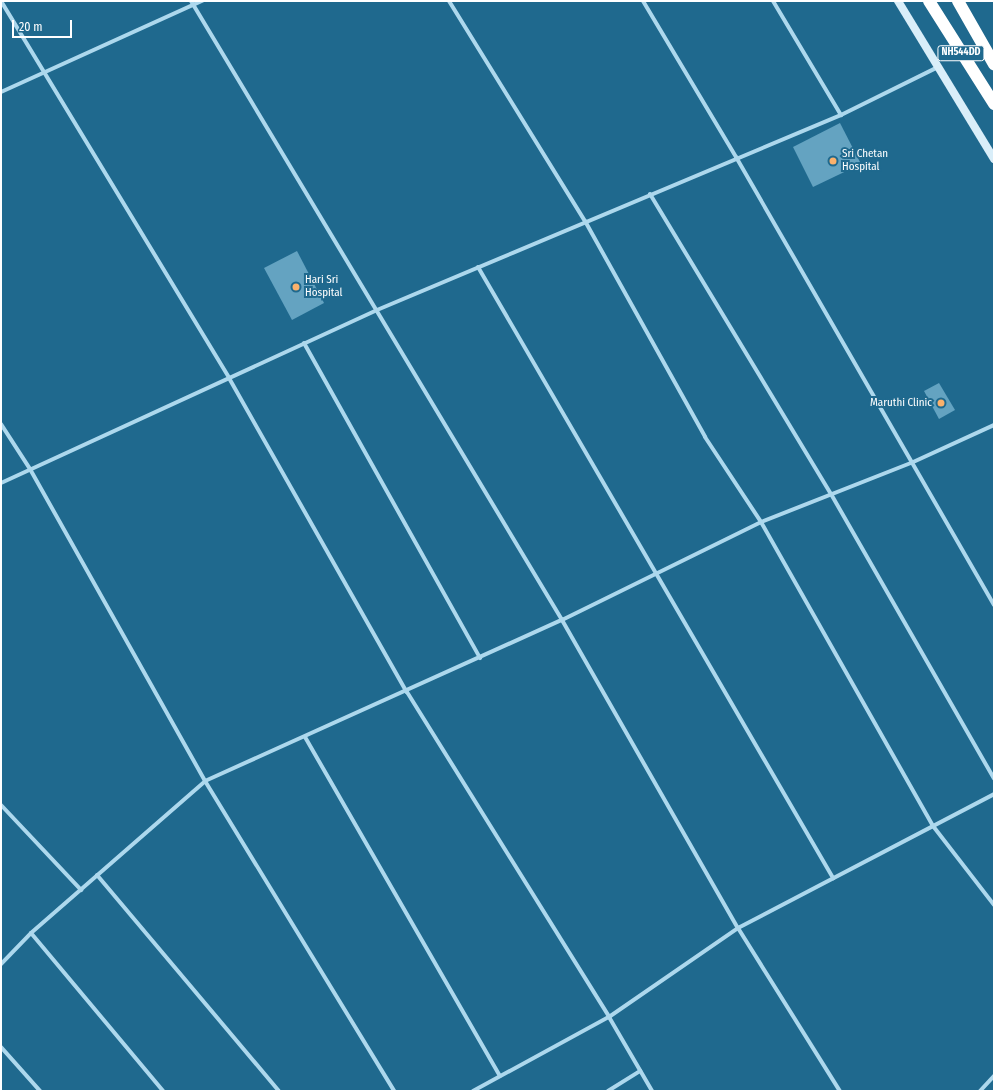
<!DOCTYPE html>
<html>
<head>
<meta charset="utf-8">
<style>
  body { margin:0 }
  #map { position:relative; width:995px; height:1092px; overflow:hidden; background:#1f698e; font-family:"Fira Sans Condensed",sans-serif }
  div>[style] { position:absolute }
  [style*='--x'] { left:calc(var(--x)*1px); top:calc(var(--y)*1px); width:calc(var(--w)*1px); rotate:calc(var(--a)*1deg) }
  .building>* { inset:0; background:#64a3c1 }
  .street>* { height:4px; margin:-2px; padding:0 2px; transform-origin:2px; border-radius:2px; background:#add8ed }
  .secondary>* { height:8px; margin:-4px; padding:0 4px; transform-origin:4px; border-radius:4px; background:#d9eef9 }
  .highway>* { height:12px; margin:-6px; padding:0 6px; transform-origin:6px; border-radius:6px; background:#fff }
  .dots>* { width:11px; height:11px; translate:-50% -50%; box-sizing:border-box; border:2px solid #1f698e; border-radius:50% }
  span { translate:-50% -50%; white-space:nowrap; text-align:center; line-height:1.15; -webkit-text-stroke:4px #1f698e; paint-order:stroke }
  .shield-label span { padding:1px 3px; background:#1f698e; border:1px solid; border-radius:3px; -webkit-text-stroke-width:0 }
  .shield-label { font-size:10px; color:#fff; font-weight:700 }
  .poi-label { font-size:11px; color:#fff }
  .left { translate:0 -50%; text-align:left }
  .right { translate:-100% -50%; text-align:right }
  .frame { position:absolute; inset:0; border:2px solid #fff; pointer-events:none }
  .scale { position:absolute; left:12px; top:20px; width:60px; height:18px; box-sizing:border-box; border:2px solid #fff; border-top:0; padding-left:5px; font-size:12px; line-height:14px; white-space:nowrap; color:#fff; -webkit-text-stroke:3px #1f698e; paint-order:stroke }
</style>
</head>
<body>
<div id="map">
  <div class="building">
    <div style="clip-path:polygon(840px 123px,861px 164px,813px 187px,793px 147px)"></div>
    <div style="clip-path:polygon(297px 251px,324px 303px,292px 320px,264px 268px)"></div>
    <div style="clip-path:polygon(939px 383px,955px 410px,939px 419px,924px 391px)"></div>
  </div>
  <div class="street">
    <div style="--x:1;--y:1;--w:441;--a:58.8"></div>
    <div style="--x:229;--y:378;--w:361;--a:60.5"></div>
    <div style="--x:407;--y:692;--w:383;--a:58.1"></div>
    <div style="--x:609;--y:1017;--w:86;--a:59.8"></div>
    <div style="--x:191;--y:1;--w:722;--a:59.06"></div>
    <div style="--x:562;--y:620;--w:355;--a:60.3"></div>
    <div style="--x:738;--y:928;--w:192;--a:58"></div>
    <div style="--x:449;--y:1;--w:259;--a:58.3"></div>
    <div style="--x:585;--y:221;--w:247;--a:60.9"></div>
    <div style="--x:705;--y:437;--w:102;--a:56.6"></div>
    <div style="--x:761;--y:522;--w:349;--a:60.5"></div>
    <div style="--x:933;--y:826;--w:100;--a:52.3"></div>
    <div style="--x:643;--y:1;--w:182;--a:59.2"></div>
    <div style="--x:736;--y:157;--w:517;--a:60.06"></div>
    <div style="--x:773;--y:1;--w:133;--a:59.2"></div>
    <div style="--x:1;--y:92;--w:221;--a:-24.4"></div>
    <div style="--x:650;--y:194;--w:350;--a:58.9"></div>
    <div style="--x:831;--y:494;--w:328;--a:60.2"></div>
    <div style="--x:478;--y:267;--w:707;--a:59.84"></div>
    <div style="--x:304;--y:343;--w:361;--a:60.8"></div>
    <div style="--x:1;--y:424;--w:54;--a:57.2"></div>
    <div style="--x:30;--y:469;--w:358;--a:60.7"></div>
    <div style="--x:205;--y:781;--w:363;--a:58.6"></div>
    <div style="--x:1;--y:483;--w:414;--a:-24.7"></div>
    <div style="--x:377;--y:310;--w:503;--a:-22.8"></div>
    <div style="--x:841;--y:115;--w:108;--a:-26.3"></div>
    <div style="--x:305;--y:737;--w:391;--a:60.1"></div>
    <div style="--x:1;--y:805;--w:117;--a:46.7"></div>
    <div style="--x:97;--y:875;--w:282;--a:49.9"></div>
    <div style="--x:31;--y:933;--w:206;--a:50.1"></div>
    <div style="--x:1;--y:964;--w:43;--a:-45.9"></div>
    <div style="--x:31;--y:933;--w:231;--a:-41.1"></div>
    <div style="--x:205;--y:781;--w:392;--a:-24.3"></div>
    <div style="--x:562;--y:620;--w:222;--a:-26.2"></div>
    <div style="--x:761;--y:522;--w:161;--a:-21.5"></div>
    <div style="--x:911;--y:463;--w:91;--a:-24.6"></div>
    <div style="--x:1;--y:1047;--w:59;--a:48.4"></div>
    <div style="--x:473;--y:1091;--w:155;--a:-28.6"></div>
    <div style="--x:609;--y:1017;--w:157;--a:-34.6"></div>
    <div style="--x:738;--y:928;--w:289;--a:-27.6"></div>
    <div style="--x:608;--y:1091;--w:38;--a:-32"></div>
    <div style="--x:980;--y:1091;--w:21;--a:-47"></div>
  </div>
  <div class="secondary">
    <div style="--x:898;--y:1;--w:185;--a:58.7"></div>
  </div>
  <div class="highway">
    <div style="--x:929;--y:1;--w:122;--a:57.7"></div>
    <div style="--x:958;--y:1;--w:73;--a:60.3"></div>
  </div>
  <div class="dots">
    <div style="left:833px;top:161px;background:#fbb16c"></div>
    <div style="left:296px;top:287px;background:#fbb16c"></div>
    <div style="left:941px;top:403px;background:#fbb16c"></div>
  </div>
  <div class="shield-label">
    <span style="left:961px;top:53px">NH544DD</span>
  </div>
  <div class="poi-label">
    <span class="left" style="left:842px;top:161px">Sri Chetan<br>Hospital</span>
    <span class="left" style="left:305px;top:287px">Hari Sri<br>Hospital</span>
    <span class="right" style="left:932px;top:403px">Maruthi Clinic</span>
  </div>
  <div class="frame"></div>
  <div class="scale">20 m</div>
</div>
</body>
</html>
